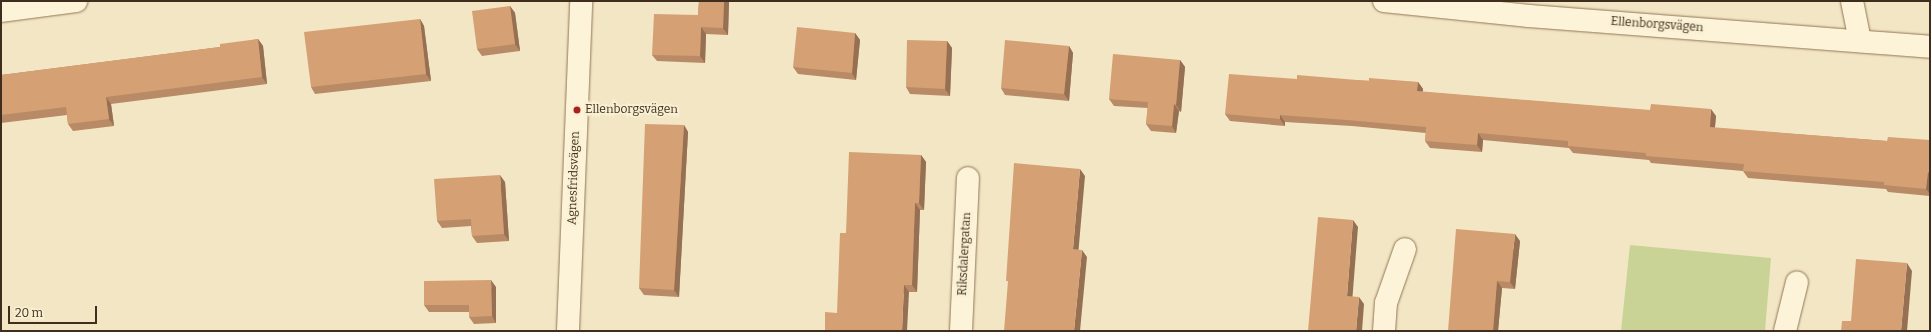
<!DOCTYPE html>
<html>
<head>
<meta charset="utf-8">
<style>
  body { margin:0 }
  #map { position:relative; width:1931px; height:332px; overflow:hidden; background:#f3e6c4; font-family:Bitter,serif }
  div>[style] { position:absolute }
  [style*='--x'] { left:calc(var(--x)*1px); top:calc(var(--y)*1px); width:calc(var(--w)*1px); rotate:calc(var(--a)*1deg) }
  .green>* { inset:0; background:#cad396 }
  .roads { filter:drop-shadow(0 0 1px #907757) drop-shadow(0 0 1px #907757) }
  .minor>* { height:22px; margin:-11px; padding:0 11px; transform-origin:11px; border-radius:11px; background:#fcf3d8 }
  .wall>* { inset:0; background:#b88a65 }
  .shaded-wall>* { inset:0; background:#967052 }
  .building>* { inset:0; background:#d6a075 }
  .dots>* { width:11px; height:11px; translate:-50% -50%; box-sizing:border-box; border:2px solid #f9f0d4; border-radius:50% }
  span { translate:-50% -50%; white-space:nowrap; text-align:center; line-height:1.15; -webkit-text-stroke:3.5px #f9f0d4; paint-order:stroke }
  .street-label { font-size:12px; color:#3f2e1d }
  .poi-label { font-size:12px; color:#3f2e1d }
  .left { translate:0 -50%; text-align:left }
  .frame { position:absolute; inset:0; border:2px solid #3f2e1d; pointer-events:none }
  .scale { position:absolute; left:8px; top:306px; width:89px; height:18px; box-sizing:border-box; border:2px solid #3f2e1d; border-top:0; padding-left:5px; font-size:12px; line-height:14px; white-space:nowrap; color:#3f2e1d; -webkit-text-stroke:3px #f9f0d4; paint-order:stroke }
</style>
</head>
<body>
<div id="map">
  <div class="green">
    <div style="clip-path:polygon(1630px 245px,1771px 258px,1765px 331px,1621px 331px)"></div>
  </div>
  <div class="roads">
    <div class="minor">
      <div style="--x:1384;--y:1;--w:146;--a:5.9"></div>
      <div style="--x:1529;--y:16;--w:402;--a:4.4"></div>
      <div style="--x:1852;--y:1;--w:41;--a:78.7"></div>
      <div style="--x:1;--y:11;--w:76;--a:-7.6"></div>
      <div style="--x:568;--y:331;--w:330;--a:-87.7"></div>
      <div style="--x:961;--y:331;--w:153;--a:-87.4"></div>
      <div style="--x:1384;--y:331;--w:28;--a:-86"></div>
      <div style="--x:1386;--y:303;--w:57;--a:-70.6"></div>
      <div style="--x:1785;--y:331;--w:50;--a:-76.2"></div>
    </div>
  </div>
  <div class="wall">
    <div style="clip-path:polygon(699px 1px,729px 1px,728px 35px,706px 34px,705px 63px,657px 61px,652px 55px,698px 15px)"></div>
    <div style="clip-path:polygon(510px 6px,515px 13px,520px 51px,482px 56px,477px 49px)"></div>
    <div style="clip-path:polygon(420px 19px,424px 26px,431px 81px,315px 94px,311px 87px)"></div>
    <div style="clip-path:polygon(855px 33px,860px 40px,856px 80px,798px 74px,793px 67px)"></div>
    <div style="clip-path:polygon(258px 39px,263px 46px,267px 84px,111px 104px,114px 126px,73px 131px,68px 124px,67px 115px,1px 123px,1px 75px,220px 47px)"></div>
    <div style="clip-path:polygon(947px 41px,952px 48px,950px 96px,910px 94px,906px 87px)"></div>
    <div style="clip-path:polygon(1069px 46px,1073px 53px,1069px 101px,1005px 95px,1001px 88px)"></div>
    <div style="clip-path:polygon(1180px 60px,1185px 67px,1181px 112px,1179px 111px,1176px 133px,1151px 131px,1146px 124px,1148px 108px,1114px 106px,1109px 99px)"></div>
    <div style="clip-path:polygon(1297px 79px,1418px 82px,1423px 89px,1422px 92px,1716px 116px,1715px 128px,1887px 141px,1930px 140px,1930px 196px,1888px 192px,1886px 189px,1748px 178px,1743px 171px,1651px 163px,1649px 160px,1573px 153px,1569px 148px,1483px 140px,1482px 152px,1430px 148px,1425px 141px,1426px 133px,1352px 126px,1285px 122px,1285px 126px,1230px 121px,1225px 114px)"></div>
    <div style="clip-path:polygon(684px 125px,688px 132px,679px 297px,644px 295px,639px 288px)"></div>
    <div style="clip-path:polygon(921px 155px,926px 162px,924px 210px,920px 210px,917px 292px,909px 292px,837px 313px)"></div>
    <div style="clip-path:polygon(505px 182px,509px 241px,477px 243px,472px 236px,471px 226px,442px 228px,437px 221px)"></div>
    <div style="clip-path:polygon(1520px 241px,1515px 289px,1502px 288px,1498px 331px,1448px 331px)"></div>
    <div style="clip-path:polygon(496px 287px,496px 323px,474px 324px,469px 317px,469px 312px,429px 312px,424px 305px)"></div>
  </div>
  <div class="shaded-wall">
    <div style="clip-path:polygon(724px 1px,729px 1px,728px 35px,723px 28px)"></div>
    <div style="clip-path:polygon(510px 6px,515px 13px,520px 51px,515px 44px)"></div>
    <div style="clip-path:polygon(420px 19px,424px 26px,431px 81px,426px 74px)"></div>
    <div style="clip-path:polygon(701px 27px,706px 34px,705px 63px,700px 56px)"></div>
    <div style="clip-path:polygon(855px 33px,860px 40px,856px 80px,852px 73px)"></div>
    <div style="clip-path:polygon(258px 39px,263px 46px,267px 84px,262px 77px)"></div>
    <div style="clip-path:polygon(947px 41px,952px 48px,950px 96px,945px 89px)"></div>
    <div style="clip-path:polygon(1069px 46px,1073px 53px,1069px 101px,1064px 94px)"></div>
    <div style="clip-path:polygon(1180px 60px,1185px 67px,1181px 112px,1176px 105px)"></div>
    <div style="clip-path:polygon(1418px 82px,1423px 89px,1422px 98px,1417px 91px)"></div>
    <div style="clip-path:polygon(106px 97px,111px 104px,114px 126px,109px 119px)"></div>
    <div style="clip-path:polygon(1174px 104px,1179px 111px,1176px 133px,1172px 126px)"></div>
    <div style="clip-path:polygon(1711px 109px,1716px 116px,1714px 134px,1710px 127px)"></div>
    <div style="clip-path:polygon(1280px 115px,1285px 122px,1285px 126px,1280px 119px)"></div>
    <div style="clip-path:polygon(684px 125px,688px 132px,679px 297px,674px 290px)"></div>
    <div style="clip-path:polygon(1478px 133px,1483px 140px,1482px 152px,1477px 145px)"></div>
    <div style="clip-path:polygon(921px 155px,926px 162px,924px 210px,919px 203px)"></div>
    <div style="clip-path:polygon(1080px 169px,1085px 176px,1078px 256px,1073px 249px)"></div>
    <div style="clip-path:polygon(1928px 172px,1930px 176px,1930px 194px,1926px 189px)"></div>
    <div style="clip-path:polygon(500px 175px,505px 182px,509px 241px,504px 234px)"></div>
    <div style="clip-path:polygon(915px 203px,920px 210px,917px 292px,912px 285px)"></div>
    <div style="clip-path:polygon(1353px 220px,1358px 227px,1352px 303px,1347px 296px)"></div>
    <div style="clip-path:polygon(1515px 234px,1520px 241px,1515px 289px,1510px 282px)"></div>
    <div style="clip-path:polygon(1082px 250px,1087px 257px,1080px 331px,1074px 331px)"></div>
    <div style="clip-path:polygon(1907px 263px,1912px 271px,1907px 331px,1901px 331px)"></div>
    <div style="clip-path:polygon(491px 280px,496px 287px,496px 323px,492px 316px)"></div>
    <div style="clip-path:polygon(1497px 281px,1502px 288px,1498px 331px,1493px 331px)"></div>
    <div style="clip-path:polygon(904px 285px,909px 292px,907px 331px,902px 331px)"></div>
    <div style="clip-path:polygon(1359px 297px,1364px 304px,1362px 331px,1356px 331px)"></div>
  </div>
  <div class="building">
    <div style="clip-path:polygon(699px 1px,724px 1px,723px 28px,701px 27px,700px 56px,652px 55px,654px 14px,698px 15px)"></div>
    <div style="clip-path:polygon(510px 6px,515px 44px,477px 49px,472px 11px)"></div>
    <div style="clip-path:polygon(420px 19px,426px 74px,311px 87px,304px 32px)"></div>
    <div style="clip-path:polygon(797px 27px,855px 33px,852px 73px,793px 67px)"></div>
    <div style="clip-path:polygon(258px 39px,262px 77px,106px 97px,109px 119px,68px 124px,66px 107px,1px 115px,1px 75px,220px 47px,220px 44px)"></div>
    <div style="clip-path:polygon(907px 40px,947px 41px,945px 89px,906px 87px)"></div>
    <div style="clip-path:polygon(1005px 40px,1069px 46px,1064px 94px,1001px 88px)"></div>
    <div style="clip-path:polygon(1113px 54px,1180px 60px,1176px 105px,1174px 104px,1172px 126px,1146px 124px,1148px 102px,1109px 99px)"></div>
    <div style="clip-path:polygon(1229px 74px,1297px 79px,1297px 75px,1369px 81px,1369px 78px,1418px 82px,1417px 91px,1650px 110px,1651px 104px,1711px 109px,1710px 127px,1887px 141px,1888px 137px,1930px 140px,1930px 172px,1928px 172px,1926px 189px,1884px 185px,1884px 182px,1743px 171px,1744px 164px,1646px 156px,1646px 153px,1568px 146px,1568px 141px,1478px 133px,1477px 145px,1425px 141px,1426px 127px,1347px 120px,1280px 115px,1280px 119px,1225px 114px)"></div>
    <div style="clip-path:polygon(645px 124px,684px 125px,674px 290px,639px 288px)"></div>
    <div style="clip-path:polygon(849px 152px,921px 155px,919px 203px,915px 203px,912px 285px,904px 285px,902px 331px,825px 331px,825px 312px,837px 313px,840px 233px,846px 233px)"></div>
    <div style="clip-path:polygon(1014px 163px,1080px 169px,1073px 249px,1082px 250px,1074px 331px,1004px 331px,1008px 281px,1006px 281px)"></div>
    <div style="clip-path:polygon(500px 175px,504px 234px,472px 236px,471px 219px,437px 221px,434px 179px)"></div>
    <div style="clip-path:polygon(1318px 217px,1353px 220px,1347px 296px,1359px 297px,1356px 331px,1308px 331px)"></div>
    <div style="clip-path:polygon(1456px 229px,1515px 234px,1510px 282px,1497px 281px,1493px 331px,1448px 331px)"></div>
    <div style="clip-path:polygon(1856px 259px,1907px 263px,1901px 331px,1841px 331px,1842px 321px,1851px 321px)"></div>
    <div style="clip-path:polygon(491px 280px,492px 316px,469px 317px,469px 305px,424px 305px,424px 281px)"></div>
  </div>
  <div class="dots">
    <div style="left:577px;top:110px;background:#a72320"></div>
  </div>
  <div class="street-label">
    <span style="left:1657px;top:25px;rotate:4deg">Ellenborgsvägen</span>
    <span style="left:574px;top:178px;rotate:-88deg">Agnesfridsvägen</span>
    <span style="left:965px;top:254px;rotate:-87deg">Riksdalergatan</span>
  </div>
  <div class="poi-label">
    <span class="left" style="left:585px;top:110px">Ellenborgsvägen</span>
  </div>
  <div class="frame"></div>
  <div class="scale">20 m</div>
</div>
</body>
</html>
